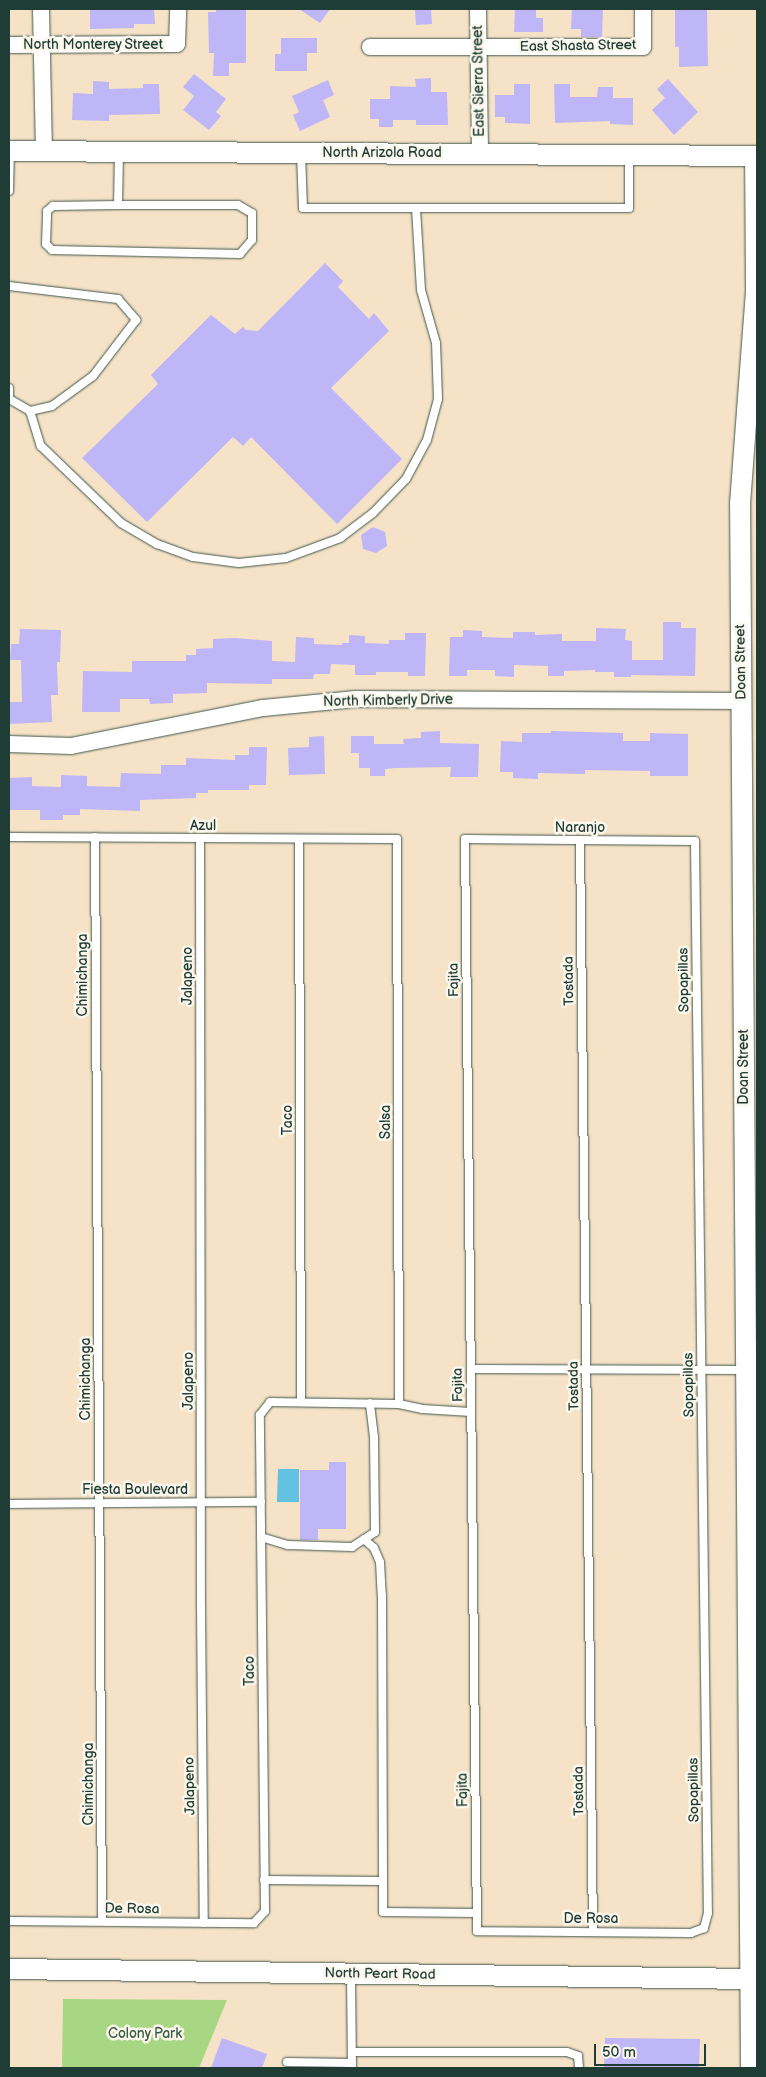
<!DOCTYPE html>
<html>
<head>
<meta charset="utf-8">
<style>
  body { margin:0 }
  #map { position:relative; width:766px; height:2077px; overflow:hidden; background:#f5e2c7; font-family:"Balsamiq Sans",sans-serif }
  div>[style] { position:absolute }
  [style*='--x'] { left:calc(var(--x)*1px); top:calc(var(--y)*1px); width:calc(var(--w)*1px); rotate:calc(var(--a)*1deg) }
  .green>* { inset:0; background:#a8d784 }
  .water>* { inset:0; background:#63c1e1 }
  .building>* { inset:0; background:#bfb6f8 }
  .roads { filter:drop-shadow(0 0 1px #3f564a) drop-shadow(0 0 1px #3f564a) }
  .service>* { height:8px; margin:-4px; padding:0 4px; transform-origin:4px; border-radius:4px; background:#fff }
  .minor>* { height:16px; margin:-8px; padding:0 8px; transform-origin:8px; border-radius:8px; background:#fff }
  .tertiary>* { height:20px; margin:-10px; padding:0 10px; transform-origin:10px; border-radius:10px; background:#fff }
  span { translate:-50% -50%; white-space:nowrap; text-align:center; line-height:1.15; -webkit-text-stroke:5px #fbf7ec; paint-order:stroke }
  .street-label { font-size:14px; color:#1f3d34 }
  .park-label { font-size:14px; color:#3a5c44 }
  .frame { position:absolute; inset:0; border:10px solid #1f3d34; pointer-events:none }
  .scale { position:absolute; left:594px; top:2044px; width:112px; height:22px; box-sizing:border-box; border:2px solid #1f3d34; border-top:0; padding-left:6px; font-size:15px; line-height:18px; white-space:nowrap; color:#1f3d34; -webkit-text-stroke:4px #fbf7ec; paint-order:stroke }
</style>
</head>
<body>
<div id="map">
  <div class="green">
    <div style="clip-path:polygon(63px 1999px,227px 2000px,199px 2068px,62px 2068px)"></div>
  </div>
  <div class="water">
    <div style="clip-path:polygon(278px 1469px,299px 1469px,299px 1502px,277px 1502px)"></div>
  </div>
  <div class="building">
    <div style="clip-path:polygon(90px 9px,154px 9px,155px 24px,134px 24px,134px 28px,90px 29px)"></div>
    <div style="clip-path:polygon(216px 9px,246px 9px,246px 63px,229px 63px,229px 76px,213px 76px,214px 53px,209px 53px,208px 12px,216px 12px)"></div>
    <div style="clip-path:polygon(299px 9px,330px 9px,320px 23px)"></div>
    <div style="clip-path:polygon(415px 9px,431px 9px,432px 24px,416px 25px)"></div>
    <div style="clip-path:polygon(515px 9px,536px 9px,536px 18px,543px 18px,543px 32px,514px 32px)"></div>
    <div style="clip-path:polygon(572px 9px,603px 9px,602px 37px,581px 37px,581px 29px,571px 29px)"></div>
    <div style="clip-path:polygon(675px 9px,707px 9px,708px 66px,679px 67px,679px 47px,675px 47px)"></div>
    <div style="clip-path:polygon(281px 38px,317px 38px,317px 53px,307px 53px,307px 71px,275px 71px,275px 54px,281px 54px)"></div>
    <div style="clip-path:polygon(194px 74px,226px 99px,216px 112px,221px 116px,209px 130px,183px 110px,194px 96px,183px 87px)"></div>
    <div style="clip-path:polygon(431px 78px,431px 92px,447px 92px,448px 125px,416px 125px,416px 120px,393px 120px,393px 127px,379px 127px,379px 119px,370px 119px,370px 99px,390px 99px,390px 86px,416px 87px,415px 79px)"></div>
    <div style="clip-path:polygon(668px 79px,698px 112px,674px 135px,652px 110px,665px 98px,657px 89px)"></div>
    <div style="clip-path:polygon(328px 80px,334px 95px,323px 100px,330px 117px,300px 131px,293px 115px,299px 112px,292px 96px)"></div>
    <div style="clip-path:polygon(93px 81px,109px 82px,109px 89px,143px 88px,143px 84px,159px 84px,160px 114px,109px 115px,109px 121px,72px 120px,73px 93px,93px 94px)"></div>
    <div style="clip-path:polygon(514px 84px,530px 84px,530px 124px,505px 123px,505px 117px,495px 117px,495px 95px,514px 95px)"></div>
    <div style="clip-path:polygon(554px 84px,570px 84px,570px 97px,597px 97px,598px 87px,613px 87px,613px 98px,633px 98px,633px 125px,610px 124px,610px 121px,555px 123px)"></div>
    <div style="clip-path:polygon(325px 263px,343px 281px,338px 287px,369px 319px,374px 313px,389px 331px,331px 388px,402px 459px,337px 524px,251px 437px,243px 446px,233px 437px,147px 522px,82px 458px,158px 384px,151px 375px,211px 315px,235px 334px,243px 327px,246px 330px,258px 331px)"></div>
    <div style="clip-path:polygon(373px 527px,385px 532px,387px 546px,376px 553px,363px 549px,361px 535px)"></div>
    <div style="clip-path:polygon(663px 622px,681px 622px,681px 628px,696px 628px,695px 676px,631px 675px,631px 677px,614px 677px,614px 672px,595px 672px,595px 670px,564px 671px,564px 676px,548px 676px,548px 666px,514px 665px,514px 677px,495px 676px,495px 670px,467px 670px,467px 676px,449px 676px,450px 637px,463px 637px,463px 630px,482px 631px,482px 637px,513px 638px,513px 632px,535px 632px,535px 635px,562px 634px,562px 641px,596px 641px,596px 628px,626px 629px,625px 640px,632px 641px,632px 660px,663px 660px)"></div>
    <div style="clip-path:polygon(20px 629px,61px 630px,60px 662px,57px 662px,58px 695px,51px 695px,52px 722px,10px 724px,10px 702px,22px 702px,21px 660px,10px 660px,11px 644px,19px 644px)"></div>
    <div style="clip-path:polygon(405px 633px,426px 633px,425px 676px,408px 676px,408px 672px,376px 672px,376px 675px,355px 675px,355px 665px,331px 664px,330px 674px,314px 674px,313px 679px,272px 679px,272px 684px,207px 683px,207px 693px,173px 694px,173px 703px,150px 704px,149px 699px,120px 699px,120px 712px,82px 712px,83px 671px,132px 672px,132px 661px,186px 661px,186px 655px,196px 655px,196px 649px,213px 648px,213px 639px,235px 638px,272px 641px,272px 661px,295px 662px,296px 637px,314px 638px,314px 644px,342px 645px,342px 643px,349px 643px,349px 635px,365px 636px,365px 643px,389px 644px,389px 640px,405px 640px)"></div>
    <div style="clip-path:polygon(440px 731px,440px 743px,479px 744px,478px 777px,450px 777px,451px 767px,395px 768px,385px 769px,385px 776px,370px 776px,370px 768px,359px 768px,359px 753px,351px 753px,351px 736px,374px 736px,374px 744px,404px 744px,403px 739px,421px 738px,421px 732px)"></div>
    <div style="clip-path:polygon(551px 731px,623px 733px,623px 741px,650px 741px,650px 733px,688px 734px,688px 776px,650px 776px,650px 771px,585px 770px,585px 774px,538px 773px,538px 779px,513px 778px,513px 772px,500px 772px,501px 741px,522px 742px,522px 733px,551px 733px)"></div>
    <div style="clip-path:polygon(324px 736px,325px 774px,289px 775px,288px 748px,309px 747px,309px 737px)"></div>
    <div style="clip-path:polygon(249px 747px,267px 747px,266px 785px,249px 785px,249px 790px,208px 790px,208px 793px,196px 793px,196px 798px,140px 800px,140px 811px,80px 809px,80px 815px,63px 815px,63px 820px,40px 820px,40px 810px,9px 810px,9px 778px,32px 777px,32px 786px,61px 787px,61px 775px,87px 776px,87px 786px,120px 787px,121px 773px,161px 774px,161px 765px,186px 765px,186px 758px,235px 760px,235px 755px,249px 755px)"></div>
    <div style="clip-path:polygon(329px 1462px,346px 1462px,346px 1529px,318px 1529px,318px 1540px,300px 1540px,300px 1470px,329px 1470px)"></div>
    <div style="clip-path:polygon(222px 2038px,267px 2054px,262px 2068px,211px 2068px)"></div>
    <div style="clip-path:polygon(605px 2038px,700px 2039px,699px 2068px,604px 2068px)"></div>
  </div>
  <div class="roads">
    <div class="service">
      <div style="--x:301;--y:153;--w:55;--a:87.9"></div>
      <div style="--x:303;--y:208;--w:326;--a:0"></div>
      <div style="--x:629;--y:208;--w:51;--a:-90"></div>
      <div style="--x:9;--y:191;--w:40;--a:-88.6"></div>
      <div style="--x:118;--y:205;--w:120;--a:0"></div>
      <div style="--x:238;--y:205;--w:16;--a:30"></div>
      <div style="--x:252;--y:213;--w:27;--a:90"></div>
      <div style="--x:252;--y:240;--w:18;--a:131"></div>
      <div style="--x:240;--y:254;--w:188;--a:-178.8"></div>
      <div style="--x:52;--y:250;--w:8;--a:-135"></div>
      <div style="--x:46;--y:244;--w:33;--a:-88"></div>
      <div style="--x:47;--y:211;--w:8;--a:-40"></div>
      <div style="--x:53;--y:206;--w:65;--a:-0.9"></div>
      <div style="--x:118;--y:205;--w:52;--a:-88.9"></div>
      <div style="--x:9;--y:286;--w:110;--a:6.8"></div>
      <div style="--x:118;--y:299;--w:28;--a:49"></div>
      <div style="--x:136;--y:320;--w:71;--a:127.5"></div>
      <div style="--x:93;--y:376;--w:51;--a:143.8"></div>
      <div style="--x:52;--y:406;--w:23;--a:167"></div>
      <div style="--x:30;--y:411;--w:24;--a:-150"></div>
      <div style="--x:9;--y:399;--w:11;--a:-90"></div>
      <div style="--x:30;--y:411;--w:37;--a:73"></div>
      <div style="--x:41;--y:446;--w:111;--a:43.9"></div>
      <div style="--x:121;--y:523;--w:42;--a:30.3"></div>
      <div style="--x:157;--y:544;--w:38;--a:20"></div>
      <div style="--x:193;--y:557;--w:46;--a:7.4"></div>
      <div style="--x:239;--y:563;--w:47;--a:-6.1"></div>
      <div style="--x:286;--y:558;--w:58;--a:-20.3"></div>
      <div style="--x:340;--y:538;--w:41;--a:-37.1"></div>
      <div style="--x:373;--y:513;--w:47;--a:-45.9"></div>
      <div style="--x:406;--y:479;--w:44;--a:-61.7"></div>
      <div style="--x:427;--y:440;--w:42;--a:-75"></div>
      <div style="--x:438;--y:399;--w:56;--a:-92"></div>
      <div style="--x:436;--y:343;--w:55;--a:-105.8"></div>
      <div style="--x:421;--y:290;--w:82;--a:-93.5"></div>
      <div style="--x:9;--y:837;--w:388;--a:0.3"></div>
      <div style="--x:397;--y:839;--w:565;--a:89.8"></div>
      <div style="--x:95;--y:837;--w:1084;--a:89.63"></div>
      <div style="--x:200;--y:838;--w:768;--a:89.93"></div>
      <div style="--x:201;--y:1606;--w:317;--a:89.5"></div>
      <div style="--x:299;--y:839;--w:562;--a:89.8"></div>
      <div style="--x:465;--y:839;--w:230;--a:0.5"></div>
      <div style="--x:695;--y:841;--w:1072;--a:89.31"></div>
      <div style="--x:708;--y:1913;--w:16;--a:105"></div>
      <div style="--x:704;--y:1928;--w:14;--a:159"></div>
      <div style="--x:691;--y:1933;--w:214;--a:-179.5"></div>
      <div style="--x:477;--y:1931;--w:1092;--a:-90.63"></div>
      <div style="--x:580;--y:840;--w:1092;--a:89.32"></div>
      <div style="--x:471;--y:1369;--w:274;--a:0.2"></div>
      <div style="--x:9;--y:1504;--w:252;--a:-0.5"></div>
      <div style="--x:261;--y:1537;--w:28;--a:17"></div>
      <div style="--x:288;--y:1545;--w:64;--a:1.8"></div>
      <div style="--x:352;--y:1547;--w:27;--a:-33"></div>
      <div style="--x:375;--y:1532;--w:95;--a:-90.6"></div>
      <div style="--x:374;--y:1437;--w:34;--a:-97"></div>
      <div style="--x:364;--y:1539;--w:13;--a:42"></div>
      <div style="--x:374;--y:1548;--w:15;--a:67"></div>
      <div style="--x:380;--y:1562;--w:33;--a:87"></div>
      <div style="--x:382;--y:1595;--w:317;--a:89.8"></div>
      <div style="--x:383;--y:1912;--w:94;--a:0.6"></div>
      <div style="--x:264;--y:1880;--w:119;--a:0.5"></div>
      <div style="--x:9;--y:1921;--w:245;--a:0.5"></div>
      <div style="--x:254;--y:1923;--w:16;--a:-47"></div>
      <div style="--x:265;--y:1911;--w:496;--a:-90.6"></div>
      <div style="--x:260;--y:1415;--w:16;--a:-52"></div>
      <div style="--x:270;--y:1402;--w:129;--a:0.9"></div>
      <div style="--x:399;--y:1404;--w:24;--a:12"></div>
      <div style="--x:422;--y:1409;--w:49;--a:3.5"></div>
      <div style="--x:351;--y:1974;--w:94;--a:89.4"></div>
      <div style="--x:352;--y:2052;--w:215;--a:0"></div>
      <div style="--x:567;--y:2052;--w:12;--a:20"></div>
      <div style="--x:578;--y:2056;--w:12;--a:85"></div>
      <div style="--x:287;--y:2062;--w:65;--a:0.9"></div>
    </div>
    <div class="minor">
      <div style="--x:41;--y:9;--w:142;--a:88.8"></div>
      <div style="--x:478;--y:9;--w:144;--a:89.2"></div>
      <div style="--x:9;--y:45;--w:168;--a:-0.3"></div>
      <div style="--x:177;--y:44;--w:35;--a:-88"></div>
      <div style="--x:370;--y:47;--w:273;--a:0"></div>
      <div style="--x:643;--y:47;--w:38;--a:-90"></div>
      <div style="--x:9;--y:744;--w:62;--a:1.8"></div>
      <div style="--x:71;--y:746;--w:196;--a:-11.2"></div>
      <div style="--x:263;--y:708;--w:93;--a:-5.5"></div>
      <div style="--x:356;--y:699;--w:386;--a:0.3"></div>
    </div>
    <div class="tertiary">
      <div style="--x:9;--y:151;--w:748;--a:0.38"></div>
      <div style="--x:9;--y:1969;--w:748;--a:0.77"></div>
      <div style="--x:751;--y:2068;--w:1564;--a:-90.4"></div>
      <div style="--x:740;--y:504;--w:216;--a:-85.7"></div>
      <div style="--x:756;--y:289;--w:133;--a:-90.4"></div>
    </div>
  </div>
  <div class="street-label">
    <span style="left:93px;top:45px">North Monterey Street</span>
    <span style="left:578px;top:46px;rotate:-1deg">East Shasta Street</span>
    <span style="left:479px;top:81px;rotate:-91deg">East Sierra Street</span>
    <span style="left:382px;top:153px">North Arizola Road</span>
    <span style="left:741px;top:662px;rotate:-91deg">Doan Street</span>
    <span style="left:388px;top:701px;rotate:-1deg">North Kimberly Drive</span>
    <span style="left:203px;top:826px">Azul</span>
    <span style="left:580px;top:828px">Naranjo</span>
    <span style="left:83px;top:975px;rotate:-90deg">Chimichanga</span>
    <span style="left:188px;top:976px;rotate:-90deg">Jalapeno</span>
    <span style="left:454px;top:980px;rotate:-91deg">Fajita</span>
    <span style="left:684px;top:980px;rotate:-91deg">Sopapillas</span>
    <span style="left:569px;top:981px;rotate:-91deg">Tostada</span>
    <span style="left:744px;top:1067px;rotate:-90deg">Doan Street</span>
    <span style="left:288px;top:1120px;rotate:-90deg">Taco</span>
    <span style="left:386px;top:1122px;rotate:-90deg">Salsa</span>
    <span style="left:86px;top:1379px;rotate:-90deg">Chimichanga</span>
    <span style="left:189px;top:1381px;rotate:-90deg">Jalapeno</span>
    <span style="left:458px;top:1385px;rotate:-91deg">Fajita</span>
    <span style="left:689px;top:1385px;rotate:-91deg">Sopapillas</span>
    <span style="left:574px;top:1386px;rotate:-91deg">Tostada</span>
    <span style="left:135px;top:1490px">Fiesta Boulevard</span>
    <span style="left:250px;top:1671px;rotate:-90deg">Taco</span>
    <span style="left:89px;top:1784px;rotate:-90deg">Chimichanga</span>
    <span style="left:190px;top:1786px;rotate:-91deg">Jalapeno</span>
    <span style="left:463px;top:1790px;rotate:-91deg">Fajita</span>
    <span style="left:694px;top:1790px;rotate:-91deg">Sopapillas</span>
    <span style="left:579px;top:1791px;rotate:-91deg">Tostada</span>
    <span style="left:132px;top:1909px;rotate:1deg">De Rosa</span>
    <span style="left:591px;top:1919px">De Rosa</span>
    <span style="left:380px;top:1974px;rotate:1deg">North Peart Road</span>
  </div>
  <div class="park-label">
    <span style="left:145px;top:2034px">Colony Park</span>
  </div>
  <div class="frame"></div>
  <div class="scale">50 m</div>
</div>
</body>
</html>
